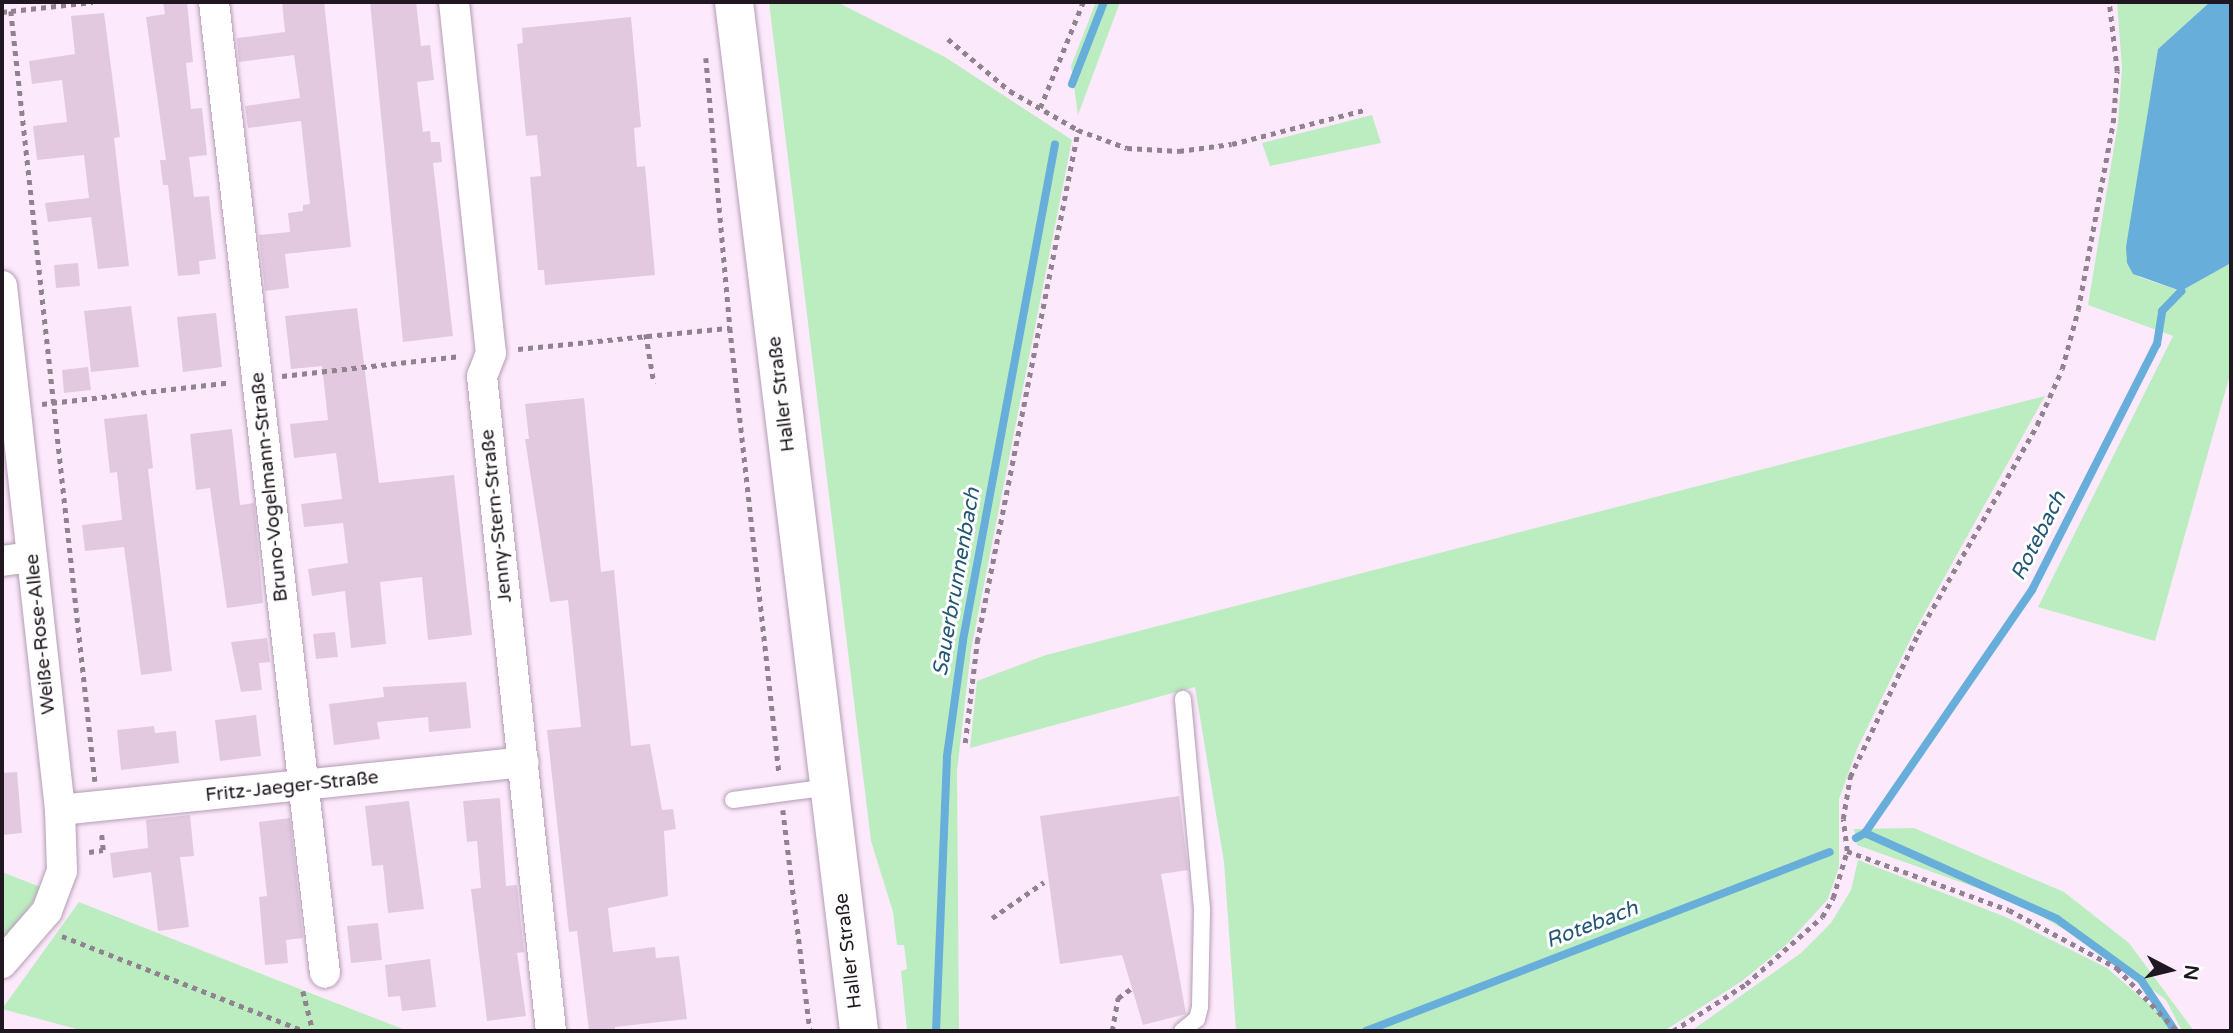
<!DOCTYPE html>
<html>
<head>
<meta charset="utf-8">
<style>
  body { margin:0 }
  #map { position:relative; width:2233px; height:1033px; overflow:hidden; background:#fde9fc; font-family:"Varela Round",sans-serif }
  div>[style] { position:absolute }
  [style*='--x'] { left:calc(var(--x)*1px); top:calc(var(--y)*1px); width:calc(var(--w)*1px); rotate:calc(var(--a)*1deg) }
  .green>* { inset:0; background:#bcedc0 }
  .water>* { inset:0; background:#68aeda }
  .stream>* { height:8px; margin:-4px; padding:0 4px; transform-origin:4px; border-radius:4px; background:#68aeda }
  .building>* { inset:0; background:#e2c9e0 }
  .path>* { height:4.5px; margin-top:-2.25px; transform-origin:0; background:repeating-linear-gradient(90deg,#918290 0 5px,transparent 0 10px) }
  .roads { filter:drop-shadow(0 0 2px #b49db4) drop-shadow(0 0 2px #b49db4) }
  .service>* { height:16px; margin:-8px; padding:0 8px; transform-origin:8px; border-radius:8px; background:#fff }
  .minor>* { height:30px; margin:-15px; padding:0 15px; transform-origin:15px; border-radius:15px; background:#fff }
  .secondary>* { height:38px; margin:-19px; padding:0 19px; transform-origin:19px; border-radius:19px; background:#fff }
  span { translate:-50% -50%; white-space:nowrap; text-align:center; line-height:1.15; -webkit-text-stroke:6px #fefefe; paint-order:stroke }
  .street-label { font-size:19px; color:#201720 }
  .water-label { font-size:21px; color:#225675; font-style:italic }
  .frame { position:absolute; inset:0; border:4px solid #201720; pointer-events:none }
  .north { position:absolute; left:2135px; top:935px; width:70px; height:70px; -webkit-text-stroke:5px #fefefe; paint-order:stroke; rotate:97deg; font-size:19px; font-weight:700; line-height:28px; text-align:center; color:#201720 }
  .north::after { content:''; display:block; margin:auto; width:24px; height:32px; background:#201720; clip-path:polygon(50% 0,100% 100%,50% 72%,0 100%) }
</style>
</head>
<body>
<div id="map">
  <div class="green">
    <div style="clip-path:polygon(769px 2px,837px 2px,945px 57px,1072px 140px,971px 650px,957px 771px,959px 1031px,907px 1031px,901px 971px,907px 969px,904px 945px,897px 945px,893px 912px,871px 841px)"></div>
    <div style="clip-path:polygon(1096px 2px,1120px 2px,1078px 115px,1071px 66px)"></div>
    <div style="clip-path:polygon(2117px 2px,2210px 2px,2158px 49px,2127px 263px,2139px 277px,2181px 291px,2231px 263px,2231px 371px,2155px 641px,2038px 607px,2173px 336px,2088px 305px,2118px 123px,2122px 68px)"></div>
    <div style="clip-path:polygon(1372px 115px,1381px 143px,1270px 166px,1262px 143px)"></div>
    <div style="clip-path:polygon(2045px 396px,1914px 632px,1857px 749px,1839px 799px,1839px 867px,1828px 899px,1787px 944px,1742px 981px,1664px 1031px,1236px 1031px,1224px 862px,1195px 687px,970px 748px,977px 681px,1046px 655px)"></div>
    <div style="clip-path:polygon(1914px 828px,2064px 892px,2129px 943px,2194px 1031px,2182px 1031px,2166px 1000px,2104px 953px,2019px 903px,1857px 845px,1854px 829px)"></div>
    <div style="clip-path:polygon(1858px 860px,2006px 917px,2107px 968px,2167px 1020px,2172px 1031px,1691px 1031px,1801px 953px,1831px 923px,1851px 890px)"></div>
    <div style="clip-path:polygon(2px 872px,43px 888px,2px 944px)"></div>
    <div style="clip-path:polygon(79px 902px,305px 991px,408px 1031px,84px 1031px,2px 1009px)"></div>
  </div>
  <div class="water">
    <div style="clip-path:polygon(2210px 2px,2231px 2px,2231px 263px,2181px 291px,2133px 274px,2127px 263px,2126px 247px,2158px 49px)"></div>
  </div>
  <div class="stream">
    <div style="--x:1072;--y:84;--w:88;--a:-68.7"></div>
    <div style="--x:1865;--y:833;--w:210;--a:24.1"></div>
    <div style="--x:2057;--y:919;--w:104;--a:36"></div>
    <div style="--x:2141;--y:980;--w:61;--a:56.3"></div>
    <div style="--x:1856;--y:838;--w:10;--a:-29"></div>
    <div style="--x:1865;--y:833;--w:295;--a:-55.5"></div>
    <div style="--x:2032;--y:590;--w:276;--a:-63.1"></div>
    <div style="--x:2157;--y:344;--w:33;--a:-81"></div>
    <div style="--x:2162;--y:311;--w:28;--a:-46"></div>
    <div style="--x:2181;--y:291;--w:8;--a:-90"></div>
    <div style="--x:936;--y:1031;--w:275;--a:-87.7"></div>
    <div style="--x:947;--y:756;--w:117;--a:-82.1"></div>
    <div style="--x:963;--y:640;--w:504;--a:-79.49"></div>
    <div style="--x:1366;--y:1031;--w:497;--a:-21.1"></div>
  </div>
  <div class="building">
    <div style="clip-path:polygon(163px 2px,187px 2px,193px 62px,186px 63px,191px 109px,202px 108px,207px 155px,189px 157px,194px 197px,209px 196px,216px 259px,199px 261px,200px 274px,178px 276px,168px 185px,163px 185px,160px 160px,166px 160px,146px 17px,165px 14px)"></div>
    <div style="clip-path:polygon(282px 2px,324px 2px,351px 247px,285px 254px,289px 288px,265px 291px,259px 235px,290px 232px,288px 213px,303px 211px,303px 205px,310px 204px,301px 121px,248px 128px,245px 106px,300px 98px,294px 55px,239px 62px,237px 38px,285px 32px)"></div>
    <div style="clip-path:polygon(370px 2px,416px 2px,421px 46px,430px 45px,434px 80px,417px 82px,423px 132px,430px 131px,431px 142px,440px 142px,442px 162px,433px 163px,453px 336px,403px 342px)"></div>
    <div style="clip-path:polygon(104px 13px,120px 137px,114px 138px,129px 266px,98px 269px,91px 217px,48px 222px,45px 203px,89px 198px,84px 155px,37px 160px,33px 126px,67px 122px,62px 80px,32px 84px,29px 61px,75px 54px,71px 16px)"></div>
    <div style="clip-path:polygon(631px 17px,641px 127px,634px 128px,637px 167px,645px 166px,655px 275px,545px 285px,544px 270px,538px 270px,530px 177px,541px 176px,537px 135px,526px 136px,517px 44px,523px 43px,522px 28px)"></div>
    <div style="clip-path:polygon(78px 263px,80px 286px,56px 288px,54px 265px)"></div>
    <div style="clip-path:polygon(131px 306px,139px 367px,91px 372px,84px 311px)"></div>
    <div style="clip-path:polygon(357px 308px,379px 483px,454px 475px,472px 635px,428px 640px,422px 577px,380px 582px,386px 644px,351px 648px,345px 591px,312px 596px,308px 569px,348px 563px,343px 523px,304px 527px,301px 504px,342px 499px,336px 453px,294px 458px,290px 424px,328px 420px,322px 366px,291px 369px,285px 316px)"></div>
    <div style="clip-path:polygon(216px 313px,222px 367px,183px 372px,177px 317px)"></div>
    <div style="clip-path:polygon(88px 367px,91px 390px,64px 393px,62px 370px)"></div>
    <div style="clip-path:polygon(584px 398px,601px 572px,614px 570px,631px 746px,650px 744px,662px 810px,673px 809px,676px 829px,664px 831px,668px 896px,608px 908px,613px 952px,655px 947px,656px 958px,679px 956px,687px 1019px,615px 1027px,615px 1031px,589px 1031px,577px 931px,569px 932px,547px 730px,581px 727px,568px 600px,550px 602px,525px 439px,529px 439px,525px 404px)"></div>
    <div style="clip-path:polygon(147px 414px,153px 468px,148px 469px,172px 671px,141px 675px,124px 547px,85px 551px,82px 525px,122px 520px,117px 472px,110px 473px,104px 419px)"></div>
    <div style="clip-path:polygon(232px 429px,240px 505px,254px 503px,263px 603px,227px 608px,210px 488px,196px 490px,190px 434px)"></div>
    <div style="clip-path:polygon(335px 632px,338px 657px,316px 659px,313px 634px)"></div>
    <div style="clip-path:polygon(267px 638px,270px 662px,259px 663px,262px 690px,241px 692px,231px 642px)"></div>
    <div style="clip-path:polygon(466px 682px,471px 728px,429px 732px,428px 717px,377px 722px,380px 739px,334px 745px,329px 704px,384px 697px,383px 687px)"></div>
    <div style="clip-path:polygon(256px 715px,261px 756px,220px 761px,215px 720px)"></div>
    <div style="clip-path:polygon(154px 726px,155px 733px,176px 731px,179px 763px,121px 770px,117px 730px)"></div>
    <div style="clip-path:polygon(17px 772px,22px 833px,2px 835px,2px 773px)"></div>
    <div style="clip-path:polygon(1179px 796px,1188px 870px,1161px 874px,1186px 1014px,1143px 1025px,1122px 955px,1060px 964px,1040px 816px)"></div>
    <div style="clip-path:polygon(500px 798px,506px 886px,517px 885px,524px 952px,517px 953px,526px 1016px,487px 1021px,471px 889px,481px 888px,477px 841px,467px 842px,463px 801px)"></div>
    <div style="clip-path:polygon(409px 801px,424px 909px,388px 913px,383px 865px,372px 866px,365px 806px)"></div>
    <div style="clip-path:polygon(190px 815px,194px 856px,180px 857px,189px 927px,158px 931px,151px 872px,113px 878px,110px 853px,148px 848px,146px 820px)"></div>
    <div style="clip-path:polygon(290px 818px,303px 938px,286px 940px,288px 963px,265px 965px,259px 897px,267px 896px,259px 822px)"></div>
    <div style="clip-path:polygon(378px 923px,382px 960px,351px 963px,347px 926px)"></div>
    <div style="clip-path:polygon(430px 959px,436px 1007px,402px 1011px,400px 996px,388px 997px,385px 965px)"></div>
  </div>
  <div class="path">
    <div style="--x:11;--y:11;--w:82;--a:-6.3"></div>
    <div style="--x:2;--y:12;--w:9;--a:-6"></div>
    <div style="--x:11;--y:11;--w:775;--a:83.77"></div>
    <div style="--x:948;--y:39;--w:81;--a:40"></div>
    <div style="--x:1010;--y:91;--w:78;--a:29.8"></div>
    <div style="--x:1078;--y:130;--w:52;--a:20.2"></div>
    <div style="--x:1127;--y:148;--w:52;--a:3.3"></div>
    <div style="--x:1179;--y:151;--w:53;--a:-7.5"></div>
    <div style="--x:1232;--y:144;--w:136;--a:-14.4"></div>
    <div style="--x:706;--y:58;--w:271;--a:84.9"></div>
    <div style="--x:730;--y:328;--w:449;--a:83.7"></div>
    <div style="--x:1040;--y:108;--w:114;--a:-67.9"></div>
    <div style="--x:646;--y:334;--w:50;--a:80.7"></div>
    <div style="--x:518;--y:349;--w:213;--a:-5.7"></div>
    <div style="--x:282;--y:376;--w:180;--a:-6.4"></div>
    <div style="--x:42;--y:404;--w:190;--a:-6.6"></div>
    <div style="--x:965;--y:743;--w:102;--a:-83.2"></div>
    <div style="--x:977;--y:642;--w:522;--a:-78.84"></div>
    <div style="--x:783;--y:810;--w:223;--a:83"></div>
    <div style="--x:1847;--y:851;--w:172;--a:20"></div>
    <div style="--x:2009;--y:910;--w:123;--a:28.2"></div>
    <div style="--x:2117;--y:968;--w:87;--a:46.4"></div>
    <div style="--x:89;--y:852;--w:14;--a:-8"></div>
    <div style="--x:103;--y:850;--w:19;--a:-96"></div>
    <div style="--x:992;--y:918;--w:63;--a:-34.7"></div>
    <div style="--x:62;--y:936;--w:261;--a:21.4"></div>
    <div style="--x:303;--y:991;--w:41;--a:76"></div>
    <div style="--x:1112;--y:1031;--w:34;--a:-80"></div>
    <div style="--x:1118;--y:998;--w:17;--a:-36"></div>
    <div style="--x:1673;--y:1031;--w:87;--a:-32.8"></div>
    <div style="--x:1746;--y:984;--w:101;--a:-41.4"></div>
    <div style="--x:1822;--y:917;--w:22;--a:-60"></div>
    <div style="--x:1833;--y:898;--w:49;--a:-73.4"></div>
    <div style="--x:1847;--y:851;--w:32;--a:-97"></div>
    <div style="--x:1843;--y:819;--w:43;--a:-80.5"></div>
    <div style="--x:1850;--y:777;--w:158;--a:-64.6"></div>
    <div style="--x:1918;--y:634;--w:241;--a:-60.3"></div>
    <div style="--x:2037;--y:425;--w:61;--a:-65.9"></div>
    <div style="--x:2062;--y:369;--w:61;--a:-74.8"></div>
    <div style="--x:2078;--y:310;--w:190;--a:-79.4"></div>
    <div style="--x:2113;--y:123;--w:52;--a:-85.6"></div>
    <div style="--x:2117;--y:71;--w:69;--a:-96.6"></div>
  </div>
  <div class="roads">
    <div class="service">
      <div style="--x:733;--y:800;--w:97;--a:-7.7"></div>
      <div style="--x:1182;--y:1031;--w:19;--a:-39"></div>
      <div style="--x:1197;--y:1019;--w:12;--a:-76"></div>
      <div style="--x:1200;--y:1007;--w:98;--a:-88.8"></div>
      <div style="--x:1202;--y:909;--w:211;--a:-95.2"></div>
    </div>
    <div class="minor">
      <div style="--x:214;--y:2;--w:977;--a:83.48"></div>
      <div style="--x:454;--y:2;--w:353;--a:84"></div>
      <div style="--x:491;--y:353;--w:25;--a:111"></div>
      <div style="--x:482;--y:376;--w:659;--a:83.99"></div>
      <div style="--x:2;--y:286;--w:527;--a:83.68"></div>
      <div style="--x:60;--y:810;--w:61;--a:88.1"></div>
      <div style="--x:62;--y:871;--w:43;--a:110.6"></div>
      <div style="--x:47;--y:911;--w:69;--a:130.9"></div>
      <div style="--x:2;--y:561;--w:30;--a:-8"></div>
      <div style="--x:60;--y:810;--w:466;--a:-5.9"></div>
    </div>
    <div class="secondary">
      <div style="--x:734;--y:2;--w:1037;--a:83.07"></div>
    </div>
  </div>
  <div class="street-label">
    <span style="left:782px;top:394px;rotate:-97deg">Haller Straße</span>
    <span style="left:270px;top:487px;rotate:-96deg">Bruno-Vogelmann-Straße</span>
    <span style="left:497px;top:516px;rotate:-96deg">Jenny-Stern-Straße</span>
    <span style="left:41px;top:634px;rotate:-96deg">Weiße-Rose-Allee</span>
    <span style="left:292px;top:787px;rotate:-6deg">Fritz-Jaeger-Straße</span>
    <span style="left:849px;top:951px;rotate:-97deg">Haller Straße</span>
  </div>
  <div class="water-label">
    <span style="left:2039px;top:536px;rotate:-63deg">Rotebach</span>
    <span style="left:957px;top:582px;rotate:-80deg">Sauerbrunnenbach</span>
    <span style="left:1592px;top:925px;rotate:-21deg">Rotebach</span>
  </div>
  <div class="frame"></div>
  <div class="north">N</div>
</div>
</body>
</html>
